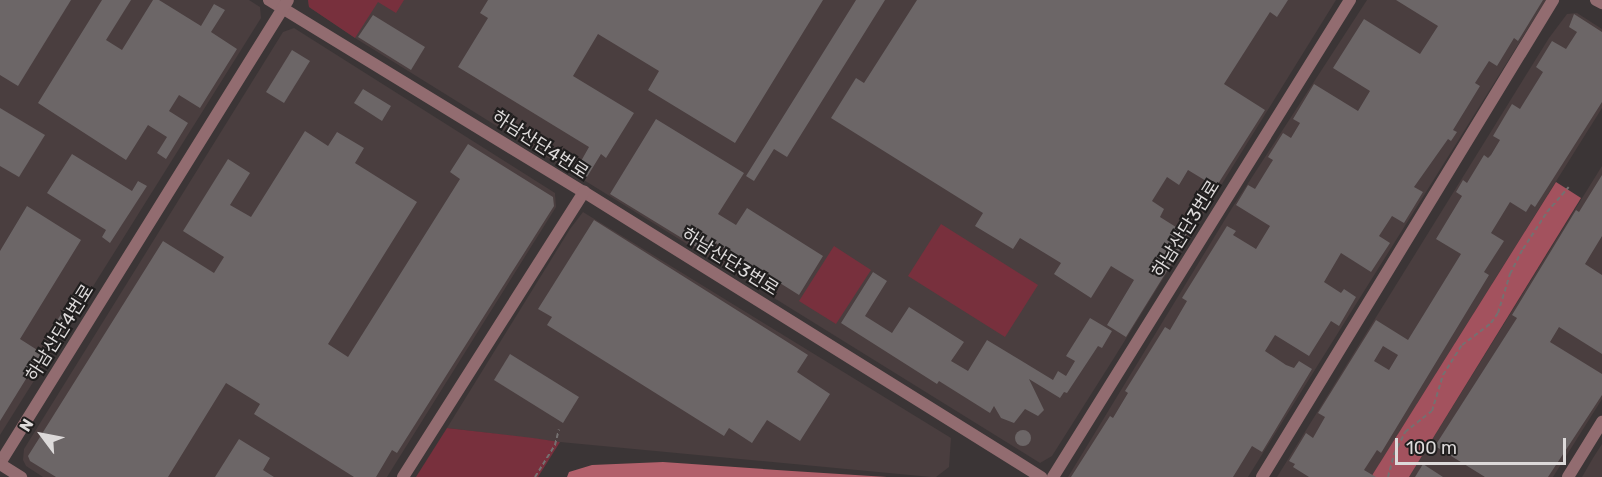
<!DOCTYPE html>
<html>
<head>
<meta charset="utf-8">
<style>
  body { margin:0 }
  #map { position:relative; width:1602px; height:477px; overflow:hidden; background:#3b3536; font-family:Rubik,"Noto Sans KR",sans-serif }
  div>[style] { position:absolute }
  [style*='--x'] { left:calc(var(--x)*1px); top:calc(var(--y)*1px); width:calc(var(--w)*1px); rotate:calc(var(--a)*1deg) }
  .built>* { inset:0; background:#4a3e3f }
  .green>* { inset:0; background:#78303d }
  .forest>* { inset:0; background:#a3525e }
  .water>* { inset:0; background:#b2606b }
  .building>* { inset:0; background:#6c6667 }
  .round { border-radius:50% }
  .path>* { height:2px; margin-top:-1px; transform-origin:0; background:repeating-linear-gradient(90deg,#747070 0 4.5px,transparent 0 7.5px) }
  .minor>* { height:12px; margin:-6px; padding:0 6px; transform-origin:6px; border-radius:6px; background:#926c70 }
  .tertiary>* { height:12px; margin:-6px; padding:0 6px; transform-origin:6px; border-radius:6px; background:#926c70 }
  span { translate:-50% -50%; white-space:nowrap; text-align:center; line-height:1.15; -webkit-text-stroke:4.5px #201e1e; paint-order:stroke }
  .street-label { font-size:18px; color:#dddada }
  .north { position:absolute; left:12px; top:405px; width:60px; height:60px; -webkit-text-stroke:4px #201e1e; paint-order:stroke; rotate:302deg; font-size:16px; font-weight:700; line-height:24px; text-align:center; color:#dddada }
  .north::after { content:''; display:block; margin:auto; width:21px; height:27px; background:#dddada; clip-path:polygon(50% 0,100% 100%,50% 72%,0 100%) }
  .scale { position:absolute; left:1395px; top:438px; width:171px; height:27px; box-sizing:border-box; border:3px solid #dddada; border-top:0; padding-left:8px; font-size:18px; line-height:21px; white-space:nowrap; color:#dddada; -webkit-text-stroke:4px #201e1e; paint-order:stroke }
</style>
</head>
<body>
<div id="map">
  <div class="built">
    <div style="clip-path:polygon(0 0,249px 0,260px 7px,261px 18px,0 435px)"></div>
    <div style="clip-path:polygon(308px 0,1336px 0,1114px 358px,1052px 456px,1040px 463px,355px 38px,309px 7px)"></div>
    <div style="clip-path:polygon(1367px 0,1546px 0,1248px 477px,1068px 477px,1232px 208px)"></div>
    <div style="clip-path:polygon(1577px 13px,1602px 29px,1602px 108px,1371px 477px,1277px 477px,1549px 38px,1567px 14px)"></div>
    <div style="clip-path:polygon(294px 28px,555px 193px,556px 207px,387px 477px,43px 477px,26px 466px,23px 460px,24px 449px,283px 32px)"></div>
    <div style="clip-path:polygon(1602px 166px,1602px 399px,1553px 477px,1409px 477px)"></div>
    <div style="clip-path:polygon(583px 212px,951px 438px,949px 467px,936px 477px,931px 477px,560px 442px,447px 428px,570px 229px)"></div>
    <div style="clip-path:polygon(1602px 444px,1602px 477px,1582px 477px,1593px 458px)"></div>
  </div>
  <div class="green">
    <div style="clip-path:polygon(308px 0,404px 0,396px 13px,378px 2px,355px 38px,309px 7px)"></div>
    <div style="clip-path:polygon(941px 224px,1038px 285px,1005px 337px,908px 276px)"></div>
    <div style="clip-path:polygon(834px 246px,871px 270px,836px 324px,799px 301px)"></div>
    <div style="clip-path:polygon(447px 428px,533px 438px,560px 442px,538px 477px,416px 477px)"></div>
  </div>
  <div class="forest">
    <div style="clip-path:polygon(1556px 182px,1581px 198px,1409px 477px,1371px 477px)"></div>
  </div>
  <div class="water">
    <div style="clip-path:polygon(663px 462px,792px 471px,887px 477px,567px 477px,569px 472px,592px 465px)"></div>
  </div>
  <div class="building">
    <div style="clip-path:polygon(0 0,71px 0,18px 86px,0 75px)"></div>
    <div style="clip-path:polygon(102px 0,131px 0,106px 40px,122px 50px,153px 0,159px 0,201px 26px,214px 4px,225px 10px,211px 32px,237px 49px,200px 108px,179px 95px,169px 111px,188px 123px,166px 159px,157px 153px,167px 137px,148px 125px,126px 160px,38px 103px)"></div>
    <div style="clip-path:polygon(488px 0,823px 0,735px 143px,648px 90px,659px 71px,598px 34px,573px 76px,634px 113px,606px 158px,601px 154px,587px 177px,576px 170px,589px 147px,458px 67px,488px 18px,480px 13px)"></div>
    <div style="clip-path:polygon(856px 0,885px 0,787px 157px,774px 149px,754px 181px,746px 176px)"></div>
    <div style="clip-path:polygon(917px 0,1288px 0,1277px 17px,1270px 12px,1224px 84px,1265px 110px,1216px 187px,1188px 170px,1179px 185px,1167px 177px,1152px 201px,1164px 209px,1160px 217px,1187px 234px,1181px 244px,1183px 245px,1126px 337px,1107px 325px,1134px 280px,1111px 266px,1091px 298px,1054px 274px,1061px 263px,1020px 238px,1013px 249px,975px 226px,983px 213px,831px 118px,856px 78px,864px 83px)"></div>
    <div style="clip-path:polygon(1396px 0,1543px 0,1518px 41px,1514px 38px,1497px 66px,1489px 61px,1475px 83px,1480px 86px,1453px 130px,1457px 132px,1451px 141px,1448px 139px,1414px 187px,1423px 192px,1404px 223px,1392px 216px,1379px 236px,1390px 243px,1371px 272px,1341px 253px,1324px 282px,1341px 293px,1344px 289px,1356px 297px,1339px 326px,1331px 321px,1309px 356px,1275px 335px,1265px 351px,1286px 365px,1294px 368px,1299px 361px,1312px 369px,1262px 452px,1252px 446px,1233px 477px,1071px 477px,1110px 416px,1113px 418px,1128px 393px,1125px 391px,1165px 327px,1170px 330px,1187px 301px,1182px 298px,1227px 226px,1236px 231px,1233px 235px,1256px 249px,1270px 226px,1236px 205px,1248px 185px,1255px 189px,1273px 160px,1268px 157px,1283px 133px,1291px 138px,1300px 123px,1293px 119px,1314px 84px,1358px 111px,1370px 91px,1333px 68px,1364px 19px,1420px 54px,1438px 26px)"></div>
    <div style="clip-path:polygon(evenodd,1574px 14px,1602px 32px,1602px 102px,1535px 207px,1531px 204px,1526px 212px,1510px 202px,1491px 233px,1504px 241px,1484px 272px,1489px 275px,1381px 453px,1377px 450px,1364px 470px,1376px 477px,1309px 477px,1293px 467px,1295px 464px,1289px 461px,1306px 433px,1313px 438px,1325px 417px,1318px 413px,1376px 320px,1408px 340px,1461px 254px,1436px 239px,1462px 196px,1456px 192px,1463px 180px,1467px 183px,1484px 155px,1488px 158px,1491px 155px,1500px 140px,1493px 136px,1512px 104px,1520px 109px,1543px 72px,1536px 67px,1552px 41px,1566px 49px,1577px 32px,1569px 27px,1574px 14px,1383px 346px,1398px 355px,1389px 370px,1374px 361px,1383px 346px)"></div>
    <div style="clip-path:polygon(373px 15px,425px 47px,411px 70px,358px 37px)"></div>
    <div style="clip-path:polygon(292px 50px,310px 61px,284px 103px,266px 92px)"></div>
    <div style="clip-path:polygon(363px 89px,391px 106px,382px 121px,354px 103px)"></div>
    <div style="clip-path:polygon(0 108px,45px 135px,19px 177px,0 166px)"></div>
    <div style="clip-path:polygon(656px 119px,744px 173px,718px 214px,736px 225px,747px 208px,823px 256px,799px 295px,716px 243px,713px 247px,703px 240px,698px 248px,610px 194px)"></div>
    <div style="clip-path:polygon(305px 131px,328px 146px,337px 132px,364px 148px,355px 163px,417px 202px,328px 344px,348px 357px,460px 179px,450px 172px,468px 144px,553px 197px,554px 206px,397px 453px,392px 450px,376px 477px,354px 477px,254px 414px,260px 404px,226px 383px,168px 477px,56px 477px,30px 461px,28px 456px,163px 241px,214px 273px,224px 257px,183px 231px,228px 159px,250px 173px,230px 205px,251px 217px)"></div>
    <div style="clip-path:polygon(72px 154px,132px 191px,138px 181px,147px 186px,110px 243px,102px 237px,106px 230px,47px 193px)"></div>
    <div style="clip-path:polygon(1602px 175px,1602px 236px,1585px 264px,1602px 275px,1602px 354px,1559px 327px,1550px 342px,1602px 374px,1602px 395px,1548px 477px,1485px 477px,1435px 446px,1517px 318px,1512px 315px,1576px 210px,1579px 212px)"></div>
    <div style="clip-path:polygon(27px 206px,81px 240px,20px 339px,42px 353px,0 421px,0 251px)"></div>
    <div style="clip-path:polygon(594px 220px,808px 355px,797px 372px,830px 394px,800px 441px,767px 420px,752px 443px,729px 428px,724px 436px,547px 325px,552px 317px,538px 309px)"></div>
    <div style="clip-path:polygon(873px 272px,887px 281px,865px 316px,892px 333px,909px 307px,964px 342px,951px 361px,968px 371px,987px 340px,1053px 380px,1058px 371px,1066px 376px,1075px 361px,1066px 356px,1090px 318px,1112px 331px,1102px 348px,1098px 346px,1067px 393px,1064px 392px,1060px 398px,1029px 379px,1044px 410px,1038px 416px,1025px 409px,1014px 423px,1001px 418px,994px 406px,990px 413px,939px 381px,937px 384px,841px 323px)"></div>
    <div style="clip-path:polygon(73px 295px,81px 301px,59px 338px,50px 332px)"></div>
    <div style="clip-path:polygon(510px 354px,579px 397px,563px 423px,494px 380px)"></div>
    <div class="round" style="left:1015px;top:430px;width:16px;height:16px"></div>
    <div style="clip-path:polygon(239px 439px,270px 458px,263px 470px,274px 477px,215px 477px)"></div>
    <div style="clip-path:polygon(1423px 464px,1443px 477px,1415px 477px)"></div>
  </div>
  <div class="path">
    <div style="--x:535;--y:477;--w:38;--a:-58"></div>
    <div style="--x:555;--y:445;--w:16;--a:-76"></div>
    <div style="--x:1388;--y:477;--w:24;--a:-75"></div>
    <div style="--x:1394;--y:454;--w:25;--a:-63"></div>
    <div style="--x:1405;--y:432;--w:34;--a:-38"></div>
    <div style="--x:1432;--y:411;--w:38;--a:-73"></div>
    <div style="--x:1443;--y:375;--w:36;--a:-58"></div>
    <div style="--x:1462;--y:345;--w:36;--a:-37"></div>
    <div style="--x:1491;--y:323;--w:12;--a:-55"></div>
    <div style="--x:1498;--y:313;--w:41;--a:-72.9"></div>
    <div style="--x:1510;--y:274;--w:28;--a:-63"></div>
    <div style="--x:1523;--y:249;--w:44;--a:-57"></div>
    <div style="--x:1547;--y:212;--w:33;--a:-49"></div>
  </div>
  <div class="minor">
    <div style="--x:269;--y:0;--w:369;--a:31.4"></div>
    <div style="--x:584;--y:192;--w:539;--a:31.95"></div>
    <div style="--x:0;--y:463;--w:545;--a:-58.12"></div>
    <div style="--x:0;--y:464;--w:25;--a:32"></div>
    <div style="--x:403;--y:477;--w:338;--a:-57.6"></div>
    <div style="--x:1053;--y:477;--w:562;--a:-58.09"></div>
    <div style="--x:1262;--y:477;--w:559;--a:-58.61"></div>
    <div style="--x:1568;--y:477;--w:65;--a:-58.3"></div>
  </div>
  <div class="tertiary">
    <div style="--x:1596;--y:0;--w:7;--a:27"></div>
  </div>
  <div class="street-label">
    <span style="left:540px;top:145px;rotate:33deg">하남산단4번로</span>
    <span style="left:1186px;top:229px;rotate:-58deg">하남산단3번로</span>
    <span style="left:730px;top:262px;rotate:32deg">하남산단3번로</span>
    <span style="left:60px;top:333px;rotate:-58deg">하남산단4번로</span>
  </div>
  <div class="north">N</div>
  <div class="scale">100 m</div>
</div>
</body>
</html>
